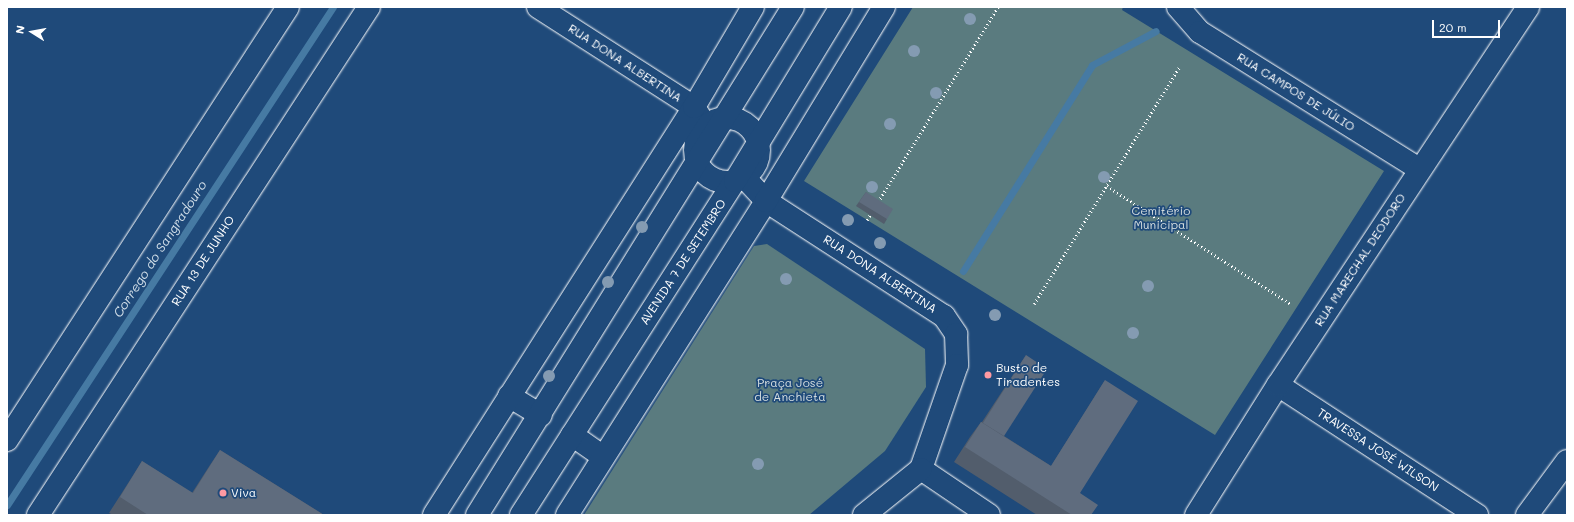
<!DOCTYPE html>
<html>
<head>
<meta charset="utf-8">
<style>
  body { margin:0 }
  #map { position:relative; width:1574px; height:522px; overflow:hidden; background:#1f4a7a; font-family:Mali,sans-serif }
  div>[style] { position:absolute }
  [style*='--x'] { left:calc(var(--x)*1px); top:calc(var(--y)*1px); width:calc(var(--w)*1px); rotate:calc(var(--a)*1deg) }
  .green>* { inset:0; background:#5a7b7f }
  .stream>* { height:7px; margin:-3.5px; padding:0 3.5px; transform-origin:3.5px; border-radius:3.5px; background:#467aa3 }
  .path>* { height:2.5px; margin-top:-1.25px; transform-origin:0; background:repeating-linear-gradient(90deg,#fff 0 1px,transparent 0 4px) }
  .roads { filter:drop-shadow(0 0 1px #fff) drop-shadow(0 0 1px #fff) }
  .minor>* { height:22px; margin:-11px; padding:0 11px; transform-origin:11px; border-radius:11px; background:#1f4a7a }
  .minor>.ring { margin:-11px; padding:0; box-sizing:content-box; background:none; border:22px solid #1f4a7a; border-radius:50% }
  .secondary>* { height:22px; margin:-11px; padding:0 11px; transform-origin:11px; border-radius:11px; background:#1f4a7a }
  .trees>* { width:12px; height:12px; margin:-6px; border-radius:50%; background:#849bb2 }
  .wall>* { inset:0; background:#525d6c }
  .building>* { inset:0; background:#5f6c7e }
  .dots>* { width:11px; height:11px; translate:-50% -50%; box-sizing:border-box; border:2px solid #1f4a7a; border-radius:50% }
  span { translate:-50% -50%; white-space:nowrap; text-align:center; line-height:1.15; -webkit-text-stroke:3.5px #1f4a7a; paint-order:stroke }
  .street-label { font-size:12px; color:#fff }
  .park-label { font-size:12px; color:#d6dedf }
  .poi-label { font-size:12px; color:#fff }
  .left { translate:0 -50%; text-align:left }
  .water-label { font-size:13px; color:#d1dee8; font-style:italic }
  .frame { position:absolute; inset:0; border:8px solid #fff; pointer-events:none }
  .north { position:absolute; left:12px; top:12px; width:40px; height:40px; -webkit-text-stroke:3px #1f4a7a; paint-order:stroke; rotate:281deg; font-size:11px; font-weight:700; line-height:16px; text-align:center; color:#fff }
  .north::after { content:''; display:block; margin:auto; width:14px; height:18px; background:#fff; clip-path:polygon(50% 0,100% 100%,50% 72%,0 100%) }
  .scale { position:absolute; left:1432px; top:20px; width:68px; height:18px; box-sizing:border-box; border:2px solid #fff; border-top:0; padding-left:5px; font-size:12px; line-height:14px; white-space:nowrap; color:#fff; -webkit-text-stroke:3px #1f4a7a; paint-order:stroke }
</style>
</head>
<body>
<div id="map">
  <div class="green">
    <div style="clip-path:polygon(913px 7px,1123px 7px,1122px 10px,1384px 171px,1215px 435px,804px 181px)"></div>
    <div style="clip-path:polygon(767px 244px,925px 349px,926px 387px,885px 451px,809px 515px,584px 515px,754px 246px)"></div>
  </div>
  <div class="stream">
    <div style="--x:963;--y:271;--w:243;--a:-57.9"></div>
    <div style="--x:1092;--y:65;--w:72;--a:-28"></div>
    <div style="--x:7;--y:505;--w:595;--a:-56.79"></div>
  </div>
  <div class="path">
    <div style="--x:1107;--y:186;--w:219;--a:32.7"></div>
    <div style="--x:878;--y:202;--w:229;--a:-58.4"></div>
    <div style="--x:867;--y:220;--w:8;--a:-60"></div>
    <div style="--x:1034;--y:304;--w:278;--a:-58.5"></div>
  </div>
  <div class="roads">
    <div class="minor">
      <div style="--x:538;--y:7;--w:185;--a:32.7"></div>
      <div style="--x:694;--y:107;--w:22;--a:58"></div>
      <div style="--x:1178;--y:7;--w:33;--a:49"></div>
      <div style="--x:1200;--y:32;--w:258;--a:32"></div>
      <div class="ring" style="left:695px;top:118px;width:42px;height:42px"></div>
      <div style="--x:744;--y:177;--w:33;--a:47"></div>
      <div style="--x:766;--y:201;--w:212;--a:32.9"></div>
      <div style="--x:944;--y:316;--w:22;--a:56"></div>
      <div style="--x:956;--y:334;--w:31;--a:88"></div>
      <div style="--x:957;--y:365;--w:110;--a:109.1"></div>
      <div style="--x:1278;--y:385;--w:238;--a:33.2"></div>
      <div style="--x:509;--y:396;--w:37;--a:31"></div>
      <div style="--x:572;--y:435;--w:38;--a:35"></div>
      <div style="--x:7;--y:440;--w:516;--a:-57.02"></div>
      <div style="--x:921;--y:469;--w:82;--a:34.1"></div>
      <div style="--x:38;--y:515;--w:606;--a:-56.91"></div>
      <div style="--x:434;--y:515;--w:484;--a:-57.5"></div>
      <div style="--x:694;--y:107;--w:116;--a:-59.5"></div>
      <div style="--x:567;--y:515;--w:372;--a:-57.6"></div>
      <div style="--x:766;--y:201;--w:227;--a:-58.7"></div>
      <div style="--x:864;--y:515;--w:73;--a:-38.9"></div>
      <div style="--x:1196;--y:515;--w:154;--a:-57.8"></div>
      <div style="--x:1278;--y:385;--w:453;--a:-56.5"></div>
      <div style="--x:1527;--y:515;--w:67;--a:-53.5"></div>
    </div>
    <div class="secondary">
      <div style="--x:477;--y:515;--w:598;--a:-58.12"></div>
      <div style="--x:521;--y:515;--w:397;--a:-57.4"></div>
      <div style="--x:735;--y:181;--w:204;--a:-58.7"></div>
    </div>
  </div>
  <div class="trees">
    <div style="left:970px;top:19px"></div>
    <div style="left:914px;top:51px"></div>
    <div style="left:936px;top:93px"></div>
    <div style="left:890px;top:124px"></div>
    <div style="left:1104px;top:177px"></div>
    <div style="left:872px;top:187px"></div>
    <div style="left:848px;top:220px"></div>
    <div style="left:642px;top:227px"></div>
    <div style="left:880px;top:243px"></div>
    <div style="left:786px;top:279px"></div>
    <div style="left:608px;top:282px"></div>
    <div style="left:1148px;top:286px"></div>
    <div style="left:995px;top:315px"></div>
    <div style="left:1133px;top:333px"></div>
    <div style="left:549px;top:376px"></div>
    <div style="left:758px;top:464px"></div>
  </div>
  <div class="wall">
    <div style="clip-path:polygon(866px 192px,887px 219px,884px 224px,856px 206px)"></div>
    <div style="clip-path:polygon(1026px 355px,1004px 436px,1051px 466px,1095px 396px,1105px 380px,1080px 493px,1091px 515px,1037px 515px,954px 462px,970px 437px,981px 422px,982px 422px)"></div>
    <div style="clip-path:polygon(220px 450px,324px 515px,113px 515px,109px 513px,132px 477px,142px 461px,192px 493px,210px 465px)"></div>
  </div>
  <div class="building">
    <div style="clip-path:polygon(866px 192px,893px 209px,887px 219px,859px 202px)"></div>
    <div style="clip-path:polygon(1026px 355px,1047px 369px,1004px 436px,983px 423px)"></div>
    <div style="clip-path:polygon(1105px 380px,1138px 401px,1080px 493px,1098px 505px,1091px 515px,1072px 515px,965px 447px,981px 422px,1051px 466px)"></div>
    <div style="clip-path:polygon(220px 450px,324px 515px,148px 515px,120px 497px,142px 461px,193px 493px)"></div>
  </div>
  <div class="dots">
    <div style="left:988px;top:375px;background:#ff9aa2"></div>
    <div style="left:223px;top:493px;background:#ff9aa2"></div>
  </div>
  <div class="street-label">
    <span style="left:625px;top:63px;rotate:33deg">RUA DONA ALBERTINA</span>
    <span style="left:1296px;top:92px;rotate:32deg">RUA CAMPOS DE JÚLIO</span>
    <span style="left:1360px;top:260px;rotate:-57deg">RUA MARECHAL DEODORO</span>
    <span style="left:203px;top:261px;rotate:-57deg">RUA 13 DE JUNHO</span>
    <span style="left:683px;top:262px;rotate:-57deg">AVENIDA 7 DE SETEMBRO</span>
    <span style="left:880px;top:274px;rotate:33deg">RUA DONA ALBERTINA</span>
    <span style="left:1378px;top:450px;rotate:33deg">TRAVESSA JOSÉ WILSON</span>
  </div>
  <div class="park-label">
    <span style="left:1161px;top:218px">Cemitério<br>Municipal</span>
    <span style="left:790px;top:390px">Praça José<br>de Anchieta</span>
  </div>
  <div class="poi-label">
    <span class="left" style="left:996px;top:375px">Busto de<br>Tiradentes</span>
    <span class="left" style="left:231px;top:493px">Viva</span>
  </div>
  <div class="water-label">
    <span style="left:160px;top:249px;rotate:-57deg">Corrego do Sangradouro</span>
  </div>
  <div class="frame"></div>
  <div class="north">N</div>
  <div class="scale">20 m</div>
</div>
</body>
</html>
